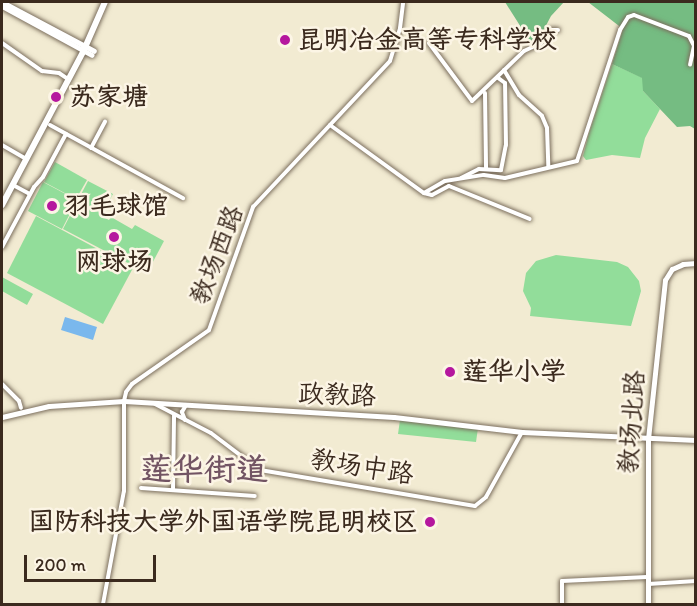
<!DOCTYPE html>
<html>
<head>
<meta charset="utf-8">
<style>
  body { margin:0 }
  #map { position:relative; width:697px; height:606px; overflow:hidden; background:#f2ebd2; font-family:Itim,"LXGW WenKai TC",sans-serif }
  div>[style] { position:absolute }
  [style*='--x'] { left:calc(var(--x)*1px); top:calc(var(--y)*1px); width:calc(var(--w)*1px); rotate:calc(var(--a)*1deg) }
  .green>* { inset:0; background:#92dd9a }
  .forest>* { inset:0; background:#75bc82 }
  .water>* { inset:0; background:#7ab8ed }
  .roads { filter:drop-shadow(0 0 2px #7b6e5d) drop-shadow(0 0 2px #7b6e5d) }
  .street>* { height:4px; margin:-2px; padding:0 2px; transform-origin:2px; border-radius:2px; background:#fff }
  .secondary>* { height:5px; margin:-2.5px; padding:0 2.5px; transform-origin:2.5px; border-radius:2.5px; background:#fff }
  .primary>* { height:6px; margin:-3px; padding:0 3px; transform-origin:3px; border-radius:3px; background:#fff }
  .dots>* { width:16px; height:16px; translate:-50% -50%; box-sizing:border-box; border:3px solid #fcf5e5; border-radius:50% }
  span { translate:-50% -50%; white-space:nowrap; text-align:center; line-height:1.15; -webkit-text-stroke:5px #fcf5e5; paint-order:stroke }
  .poi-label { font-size:26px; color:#3b2a1e; font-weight:700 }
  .left { translate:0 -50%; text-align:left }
  .right { translate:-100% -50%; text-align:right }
  .street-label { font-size:26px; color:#3b2a1e }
  .district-label { font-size:32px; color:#725463; font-weight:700 }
  .frame { position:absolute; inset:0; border:3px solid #3b2a1e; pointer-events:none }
  .scale { position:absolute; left:24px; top:555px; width:132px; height:27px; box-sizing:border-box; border:3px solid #3b2a1e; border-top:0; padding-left:8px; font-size:18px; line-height:21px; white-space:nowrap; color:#3b2a1e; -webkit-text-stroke:4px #fcf5e5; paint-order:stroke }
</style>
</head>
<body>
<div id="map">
  <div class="green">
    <div style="clip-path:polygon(612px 64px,643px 78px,643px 91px,660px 109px,645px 138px,640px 158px,612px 155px,586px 160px,583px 156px,589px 133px)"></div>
    <div style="clip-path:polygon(55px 162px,87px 180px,76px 199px,44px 182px)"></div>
    <div style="clip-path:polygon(88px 181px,113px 194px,101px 216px,109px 220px,111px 217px,132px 229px,135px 225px,164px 241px,147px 273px,63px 229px)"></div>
    <div style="clip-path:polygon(43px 182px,77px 200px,62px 229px,28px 211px)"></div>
    <div style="clip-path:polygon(36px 216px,133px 268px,103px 324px,7px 273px)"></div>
    <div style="clip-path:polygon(556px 255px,617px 262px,628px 267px,639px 281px,641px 291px,631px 326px,530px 316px,531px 308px,523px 291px,526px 273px,536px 261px)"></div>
    <div style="clip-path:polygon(2px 277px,33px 294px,27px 305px,2px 291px)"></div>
    <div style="clip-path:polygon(400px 420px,478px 428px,476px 442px,398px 434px)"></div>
  </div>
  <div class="forest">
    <div style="clip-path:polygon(505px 2px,564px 2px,551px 16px,539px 39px,531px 43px)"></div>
    <div style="clip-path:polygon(588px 2px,695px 2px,695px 129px,690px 126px,677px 127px,643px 91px,642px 78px,612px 64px,623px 29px)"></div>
  </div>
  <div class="water">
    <div style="clip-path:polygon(65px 317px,97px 327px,93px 340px,61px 330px)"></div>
  </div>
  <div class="roads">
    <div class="street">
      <div style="--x:2;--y:43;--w:49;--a:35"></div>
      <div style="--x:42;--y:71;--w:17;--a:7"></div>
      <div style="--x:59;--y:73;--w:11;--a:34"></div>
      <div style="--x:429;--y:43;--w:72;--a:53.4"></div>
      <div style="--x:472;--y:101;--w:72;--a:-43.9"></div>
      <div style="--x:524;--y:51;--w:19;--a:-25"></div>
      <div style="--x:541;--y:43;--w:15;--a:-58"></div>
      <div style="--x:549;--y:30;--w:9;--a:0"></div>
      <div style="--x:504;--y:70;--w:29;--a:59"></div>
      <div style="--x:519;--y:95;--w:31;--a:42"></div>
      <div style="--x:542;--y:116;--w:13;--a:67"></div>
      <div style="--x:547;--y:128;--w:38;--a:88"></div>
      <div style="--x:485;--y:93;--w:76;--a:89.2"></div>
      <div style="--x:50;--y:125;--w:152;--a:28.8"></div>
      <div style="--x:330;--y:125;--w:116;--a:35.9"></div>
      <div style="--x:424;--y:193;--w:8;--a:14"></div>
      <div style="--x:432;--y:195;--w:19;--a:-28"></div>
      <div style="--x:449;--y:186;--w:87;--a:22.2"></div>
      <div style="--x:2;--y:145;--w:28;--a:30"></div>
      <div style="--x:91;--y:148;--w:30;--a:-62"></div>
      <div style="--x:461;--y:178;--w:20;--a:-27"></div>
      <div style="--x:479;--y:169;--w:22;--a:3"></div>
      <div style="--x:501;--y:170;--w:25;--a:-79"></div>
      <div style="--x:506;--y:145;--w:62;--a:-90.9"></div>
      <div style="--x:505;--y:83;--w:9;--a:-144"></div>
      <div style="--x:13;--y:185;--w:19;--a:28"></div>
      <div style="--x:424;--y:193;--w:24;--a:-30"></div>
      <div style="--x:445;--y:181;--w:39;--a:-9"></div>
      <div style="--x:484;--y:175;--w:21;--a:8"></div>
      <div style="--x:505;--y:178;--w:74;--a:-13.3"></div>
      <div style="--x:577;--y:161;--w:138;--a:-71.8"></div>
      <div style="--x:620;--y:30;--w:15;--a:-58"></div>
      <div style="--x:628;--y:17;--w:6;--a:-18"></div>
      <div style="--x:634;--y:15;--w:59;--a:20.9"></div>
      <div style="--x:689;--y:36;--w:11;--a:63"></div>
      <div style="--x:694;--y:46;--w:19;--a:102"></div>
      <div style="--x:2;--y:247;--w:68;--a:-61.9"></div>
      <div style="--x:34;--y:187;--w:13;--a:-48"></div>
      <div style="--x:43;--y:177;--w:49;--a:-61.9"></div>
      <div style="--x:2;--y:384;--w:24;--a:45"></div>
      <div style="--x:19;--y:401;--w:7;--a:74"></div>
      <div style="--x:155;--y:404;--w:63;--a:27.4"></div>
      <div style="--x:211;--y:433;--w:61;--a:37.1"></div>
      <div style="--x:260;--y:470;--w:218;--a:9.5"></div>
      <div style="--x:475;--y:506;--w:14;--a:-39"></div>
      <div style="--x:486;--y:497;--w:74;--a:-61"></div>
      <div style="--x:185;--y:420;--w:9;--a:-111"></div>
      <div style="--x:182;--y:412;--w:8;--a:-60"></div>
      <div style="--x:141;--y:488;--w:114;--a:4"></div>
      <div style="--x:173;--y:490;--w:75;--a:-89.2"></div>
      <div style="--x:648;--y:584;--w:48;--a:-3.6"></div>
      <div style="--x:103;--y:604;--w:115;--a:-79.5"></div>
      <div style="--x:124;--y:491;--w:90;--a:-90"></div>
      <div style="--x:124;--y:401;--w:9;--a:-77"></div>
      <div style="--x:126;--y:392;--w:10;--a:-53"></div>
      <div style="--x:132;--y:384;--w:94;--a:-35"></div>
      <div style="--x:209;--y:330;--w:131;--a:-70.3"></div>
      <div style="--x:253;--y:207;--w:200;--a:-46.8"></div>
      <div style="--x:390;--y:61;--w:34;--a:-73"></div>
      <div style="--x:400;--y:28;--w:26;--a:-83"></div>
      <div style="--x:562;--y:604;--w:23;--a:-90"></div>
      <div style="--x:562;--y:581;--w:85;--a:-2.7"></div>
    </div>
    <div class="secondary">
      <div style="--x:2;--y:2;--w:104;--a:28"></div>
      <div style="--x:2;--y:6;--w:102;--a:28.6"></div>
      <div style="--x:2;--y:417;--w:48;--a:-13.2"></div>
      <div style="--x:49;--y:406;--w:75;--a:-3.8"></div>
      <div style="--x:124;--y:401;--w:270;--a:3.4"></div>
      <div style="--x:394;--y:417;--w:129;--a:6.7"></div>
      <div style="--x:522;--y:432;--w:174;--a:2.6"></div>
      <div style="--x:648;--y:604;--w:165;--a:-90"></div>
      <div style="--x:648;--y:439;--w:160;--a:-83.9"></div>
      <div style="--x:665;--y:280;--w:13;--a:-58"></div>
      <div style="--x:672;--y:269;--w:12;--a:-24"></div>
      <div style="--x:683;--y:264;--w:13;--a:-4"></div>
    </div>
    <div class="primary">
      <div style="--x:2;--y:205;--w:173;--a:-62.1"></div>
      <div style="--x:83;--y:52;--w:55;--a:-66.3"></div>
    </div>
  </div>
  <div class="dots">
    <div style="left:285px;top:40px;background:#b5179e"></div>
    <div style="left:56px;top:97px;background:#b5179e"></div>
    <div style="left:52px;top:206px;background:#b5179e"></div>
    <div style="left:114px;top:237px;background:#b5179e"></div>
    <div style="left:450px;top:372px;background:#b5179e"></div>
    <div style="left:430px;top:522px;background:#b5179e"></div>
  </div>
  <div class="poi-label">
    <span class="left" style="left:297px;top:40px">昆明冶金高等专科学校</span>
    <span class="left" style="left:70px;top:97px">苏家塘</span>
    <span class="left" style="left:64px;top:206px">羽毛球馆</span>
    <span style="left:114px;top:262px">网球场</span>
    <span class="left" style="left:462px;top:372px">莲华小学</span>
    <span class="right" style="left:418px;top:522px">国防科技大学外国语学院昆明校区</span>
  </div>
  <div class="street-label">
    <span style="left:217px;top:255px;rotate:-69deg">教场西路</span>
    <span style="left:337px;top:395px;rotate:2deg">政教路</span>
    <span style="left:632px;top:422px;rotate:-86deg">教场北路</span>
    <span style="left:362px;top:467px;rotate:9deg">教场中路</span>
  </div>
  <div class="district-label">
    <span style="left:204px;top:469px">莲华街道</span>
  </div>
  <div class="frame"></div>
  <div class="scale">200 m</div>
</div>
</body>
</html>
